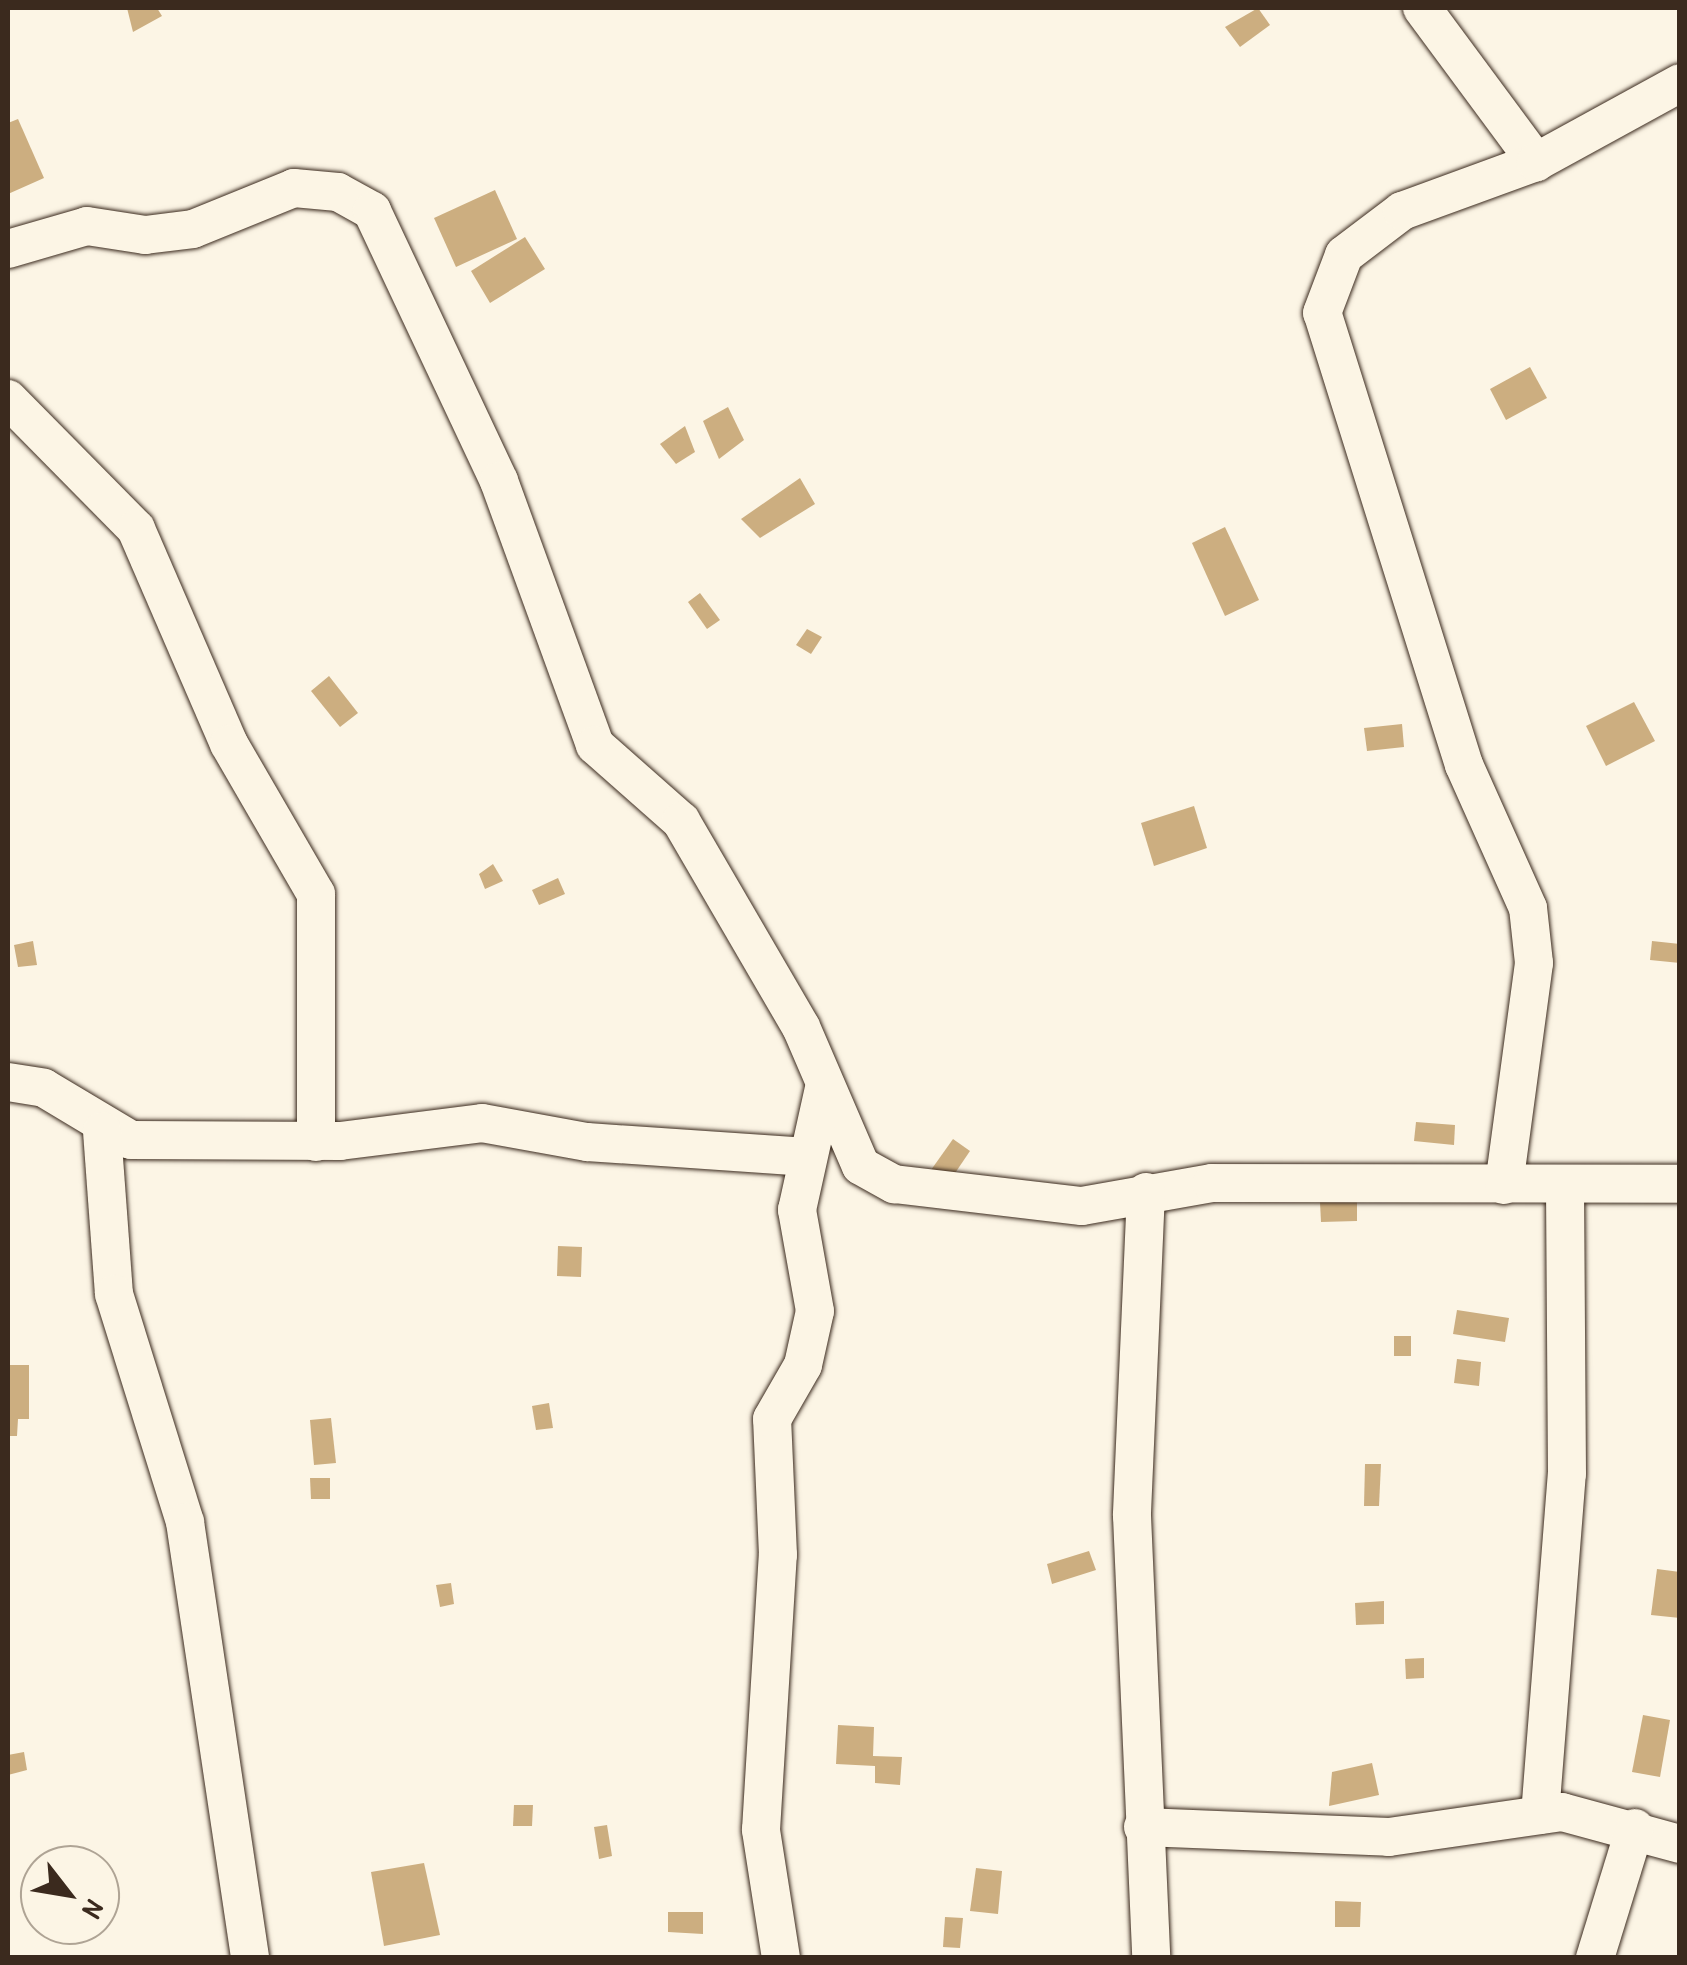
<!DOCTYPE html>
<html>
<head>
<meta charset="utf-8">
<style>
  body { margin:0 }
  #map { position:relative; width:1687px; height:1965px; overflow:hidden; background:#fcf5e5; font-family:"Patrick Hand",sans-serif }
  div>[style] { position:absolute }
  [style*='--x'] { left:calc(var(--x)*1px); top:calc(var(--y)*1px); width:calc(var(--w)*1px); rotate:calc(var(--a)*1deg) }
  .building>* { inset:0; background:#ccae80 }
  .roads { filter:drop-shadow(0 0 2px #3b2a1e) drop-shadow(0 0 2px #3b2a1e) }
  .street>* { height:38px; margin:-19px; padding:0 19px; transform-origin:19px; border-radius:19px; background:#fcf5e5 }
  span { translate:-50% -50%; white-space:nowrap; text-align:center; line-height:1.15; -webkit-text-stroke:8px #fcf5e5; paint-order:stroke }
  .frame { position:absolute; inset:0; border:10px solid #3b2a1e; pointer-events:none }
  .north { position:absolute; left:20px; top:1845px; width:100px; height:100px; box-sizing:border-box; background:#fcf5e5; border:2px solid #afa495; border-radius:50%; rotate:121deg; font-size:28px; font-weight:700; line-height:40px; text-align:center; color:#3b2a1e }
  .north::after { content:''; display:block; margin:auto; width:35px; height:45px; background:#3b2a1e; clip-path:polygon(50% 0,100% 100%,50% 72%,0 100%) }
</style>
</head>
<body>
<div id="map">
  <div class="building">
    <div style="clip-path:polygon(127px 8px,157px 8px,162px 16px,133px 32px)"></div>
    <div style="clip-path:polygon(1258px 8px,1270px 25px,1240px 47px,1225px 27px)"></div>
    <div style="clip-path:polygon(18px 119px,44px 178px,8px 194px,8px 123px)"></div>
    <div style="clip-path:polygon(495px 190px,517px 239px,456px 267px,434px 218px)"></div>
    <div style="clip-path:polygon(525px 237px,545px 269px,490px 303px,471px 271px)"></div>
    <div style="clip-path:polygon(1530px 367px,1547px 398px,1506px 420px,1490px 389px)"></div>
    <div style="clip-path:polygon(728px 407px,744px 440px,719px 459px,703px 421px)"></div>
    <div style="clip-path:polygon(685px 426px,695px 452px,676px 464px,660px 444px)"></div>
    <div style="clip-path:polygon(800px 478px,815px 504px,760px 538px,741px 519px)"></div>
    <div style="clip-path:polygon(1225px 527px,1259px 600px,1225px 616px,1192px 543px)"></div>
    <div style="clip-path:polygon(700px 593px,720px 620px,707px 629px,688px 602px)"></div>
    <div style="clip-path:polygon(807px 629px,822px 637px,811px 654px,796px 645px)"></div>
    <div style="clip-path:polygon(329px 676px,358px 713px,340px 727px,311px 691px)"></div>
    <div style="clip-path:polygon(1634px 702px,1655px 741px,1606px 766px,1586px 726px)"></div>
    <div style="clip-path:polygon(1402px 724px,1404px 747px,1367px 751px,1364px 728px)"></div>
    <div style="clip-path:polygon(1194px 806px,1207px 848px,1154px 866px,1141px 823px)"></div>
    <div style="clip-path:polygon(493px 864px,503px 881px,485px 889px,479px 874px)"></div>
    <div style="clip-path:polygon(558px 878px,565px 894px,539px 905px,532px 890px)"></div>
    <div style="clip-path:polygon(33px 941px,37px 965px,18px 967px,14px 945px)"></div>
    <div style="clip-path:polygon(1652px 941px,1680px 944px,1680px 963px,1650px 960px)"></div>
    <div style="clip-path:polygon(1416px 1122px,1455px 1125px,1454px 1145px,1414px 1141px)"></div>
    <div style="clip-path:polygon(953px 1139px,970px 1151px,949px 1182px,931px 1170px)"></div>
    <div style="clip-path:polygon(1320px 1202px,1357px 1202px,1357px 1221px,1321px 1222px)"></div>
    <div style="clip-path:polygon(558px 1246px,582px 1247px,581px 1277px,557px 1276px)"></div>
    <div style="clip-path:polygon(1457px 1310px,1509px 1318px,1505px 1342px,1453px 1334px)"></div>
    <div style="clip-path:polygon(1394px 1336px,1411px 1336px,1411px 1356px,1394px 1356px)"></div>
    <div style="clip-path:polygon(1457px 1359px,1481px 1362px,1479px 1386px,1454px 1383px)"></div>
    <div style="clip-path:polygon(8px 1365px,29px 1365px,29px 1419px,18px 1419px,17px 1436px,8px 1436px)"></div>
    <div style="clip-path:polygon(549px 1403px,553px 1428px,536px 1430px,532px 1406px)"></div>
    <div style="clip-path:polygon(331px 1418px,336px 1463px,314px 1465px,310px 1420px)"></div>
    <div style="clip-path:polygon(1365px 1464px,1381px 1464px,1379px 1506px,1364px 1506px)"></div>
    <div style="clip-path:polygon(310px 1478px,330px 1478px,330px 1499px,311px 1499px)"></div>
    <div style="clip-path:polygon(1089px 1551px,1096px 1570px,1052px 1584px,1047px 1564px)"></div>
    <div style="clip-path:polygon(1657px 1569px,1680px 1572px,1680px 1618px,1651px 1615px)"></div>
    <div style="clip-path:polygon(451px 1583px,454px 1604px,440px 1607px,436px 1585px)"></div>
    <div style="clip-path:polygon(1384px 1601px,1384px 1624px,1356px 1625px,1355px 1603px)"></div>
    <div style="clip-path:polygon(1424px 1658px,1424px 1678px,1406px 1679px,1405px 1659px)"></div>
    <div style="clip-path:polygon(1643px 1715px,1670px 1720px,1660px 1777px,1632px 1772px)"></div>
    <div style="clip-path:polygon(838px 1725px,874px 1727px,873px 1756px,902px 1757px,900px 1785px,875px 1783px,875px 1766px,836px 1764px)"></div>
    <div style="clip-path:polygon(24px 1752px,27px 1770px,8px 1775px,8px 1755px)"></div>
    <div style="clip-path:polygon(1372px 1763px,1379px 1795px,1329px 1806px,1332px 1772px)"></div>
    <div style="clip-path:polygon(514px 1805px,533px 1805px,532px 1826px,513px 1826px)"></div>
    <div style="clip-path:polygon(607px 1825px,612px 1856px,599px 1859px,594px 1827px)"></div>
    <div style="clip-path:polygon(424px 1863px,440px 1935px,384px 1946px,371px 1872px)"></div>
    <div style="clip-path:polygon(976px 1868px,1002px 1871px,998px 1914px,970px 1911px)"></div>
    <div style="clip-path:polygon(1335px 1901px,1361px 1902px,1360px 1927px,1335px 1927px)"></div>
    <div style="clip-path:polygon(668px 1912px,703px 1912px,703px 1934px,668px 1932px)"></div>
    <div style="clip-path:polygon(945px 1917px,963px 1918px,960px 1948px,943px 1947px)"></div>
  </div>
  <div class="roads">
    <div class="street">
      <div style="--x:1422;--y:8;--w:192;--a:53.5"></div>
      <div style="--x:8;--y:249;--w:82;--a:-16.2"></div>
      <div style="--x:87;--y:226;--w:59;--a:8.8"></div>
      <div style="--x:145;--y:235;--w:48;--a:-7.1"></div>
      <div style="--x:193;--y:229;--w:109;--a:-22.1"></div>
      <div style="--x:294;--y:188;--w:44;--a:5.2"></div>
      <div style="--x:338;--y:192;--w:39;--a:29"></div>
      <div style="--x:372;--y:211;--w:298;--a:64.8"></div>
      <div style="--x:499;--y:481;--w:281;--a:70"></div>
      <div style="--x:595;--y:745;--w:115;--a:41.5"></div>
      <div style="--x:681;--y:821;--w:238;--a:59.8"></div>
      <div style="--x:801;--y:1027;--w:151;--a:66.7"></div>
      <div style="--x:861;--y:1166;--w:38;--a:29"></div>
      <div style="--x:894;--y:1184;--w:189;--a:6.7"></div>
      <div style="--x:1082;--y:1206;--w:132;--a:-10"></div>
      <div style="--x:1212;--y:1183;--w:468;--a:0.1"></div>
      <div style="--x:8;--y:399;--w:182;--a:45.4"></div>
      <div style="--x:136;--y:529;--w:234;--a:66.6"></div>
      <div style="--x:229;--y:744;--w:173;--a:59.9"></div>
      <div style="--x:316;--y:894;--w:248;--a:90"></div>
      <div style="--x:8;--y:1082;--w:36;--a:9"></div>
      <div style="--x:44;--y:1088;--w:101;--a:30.9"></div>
      <div style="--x:131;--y:1140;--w:209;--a:0.3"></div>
      <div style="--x:340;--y:1141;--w:143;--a:-7.2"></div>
      <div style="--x:482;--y:1123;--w:107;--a:10.3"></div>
      <div style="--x:587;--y:1142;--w:221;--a:3.9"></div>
      <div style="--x:102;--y:1131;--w:163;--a:85.8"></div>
      <div style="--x:114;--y:1294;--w:239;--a:72.7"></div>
      <div style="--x:185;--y:1522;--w:441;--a:81.5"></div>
      <div style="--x:1504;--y:1185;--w:224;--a:-82.3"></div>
      <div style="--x:1534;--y:963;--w:55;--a:-96.2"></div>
      <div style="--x:1528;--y:908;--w:157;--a:-114.1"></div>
      <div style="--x:1464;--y:765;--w:474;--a:-107.4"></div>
      <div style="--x:1322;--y:313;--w:62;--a:-69.2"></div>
      <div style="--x:1344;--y:255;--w:73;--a:-37.2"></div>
      <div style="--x:1402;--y:211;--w:143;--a:-20.1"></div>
      <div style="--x:1536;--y:162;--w:164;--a:-28.7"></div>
      <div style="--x:1146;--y:1192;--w:324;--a:92.5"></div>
      <div style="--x:1132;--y:1516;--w:442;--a:87.5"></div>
      <div style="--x:1540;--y:1815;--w:342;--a:-85.5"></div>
      <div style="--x:1567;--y:1474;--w:287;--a:-90.4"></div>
      <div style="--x:1143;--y:1827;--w:246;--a:2.3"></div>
      <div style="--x:1389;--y:1837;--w:175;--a:-8.2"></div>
      <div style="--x:1562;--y:1812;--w:122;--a:15.2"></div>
      <div style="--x:781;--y:1958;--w:130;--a:-98.9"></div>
      <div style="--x:761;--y:1830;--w:276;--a:-86.5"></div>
      <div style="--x:778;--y:1555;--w:136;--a:-92.5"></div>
      <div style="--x:772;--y:1419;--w:62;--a:-60.1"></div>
      <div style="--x:803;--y:1365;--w:55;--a:-77.5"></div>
      <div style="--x:815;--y:1311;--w:103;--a:-100.1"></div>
      <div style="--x:797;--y:1210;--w:125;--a:-77.5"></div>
      <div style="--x:1595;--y:1958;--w:136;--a:-72.9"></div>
    </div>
  </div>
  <div class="frame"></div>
  <div class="north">N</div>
</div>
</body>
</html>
